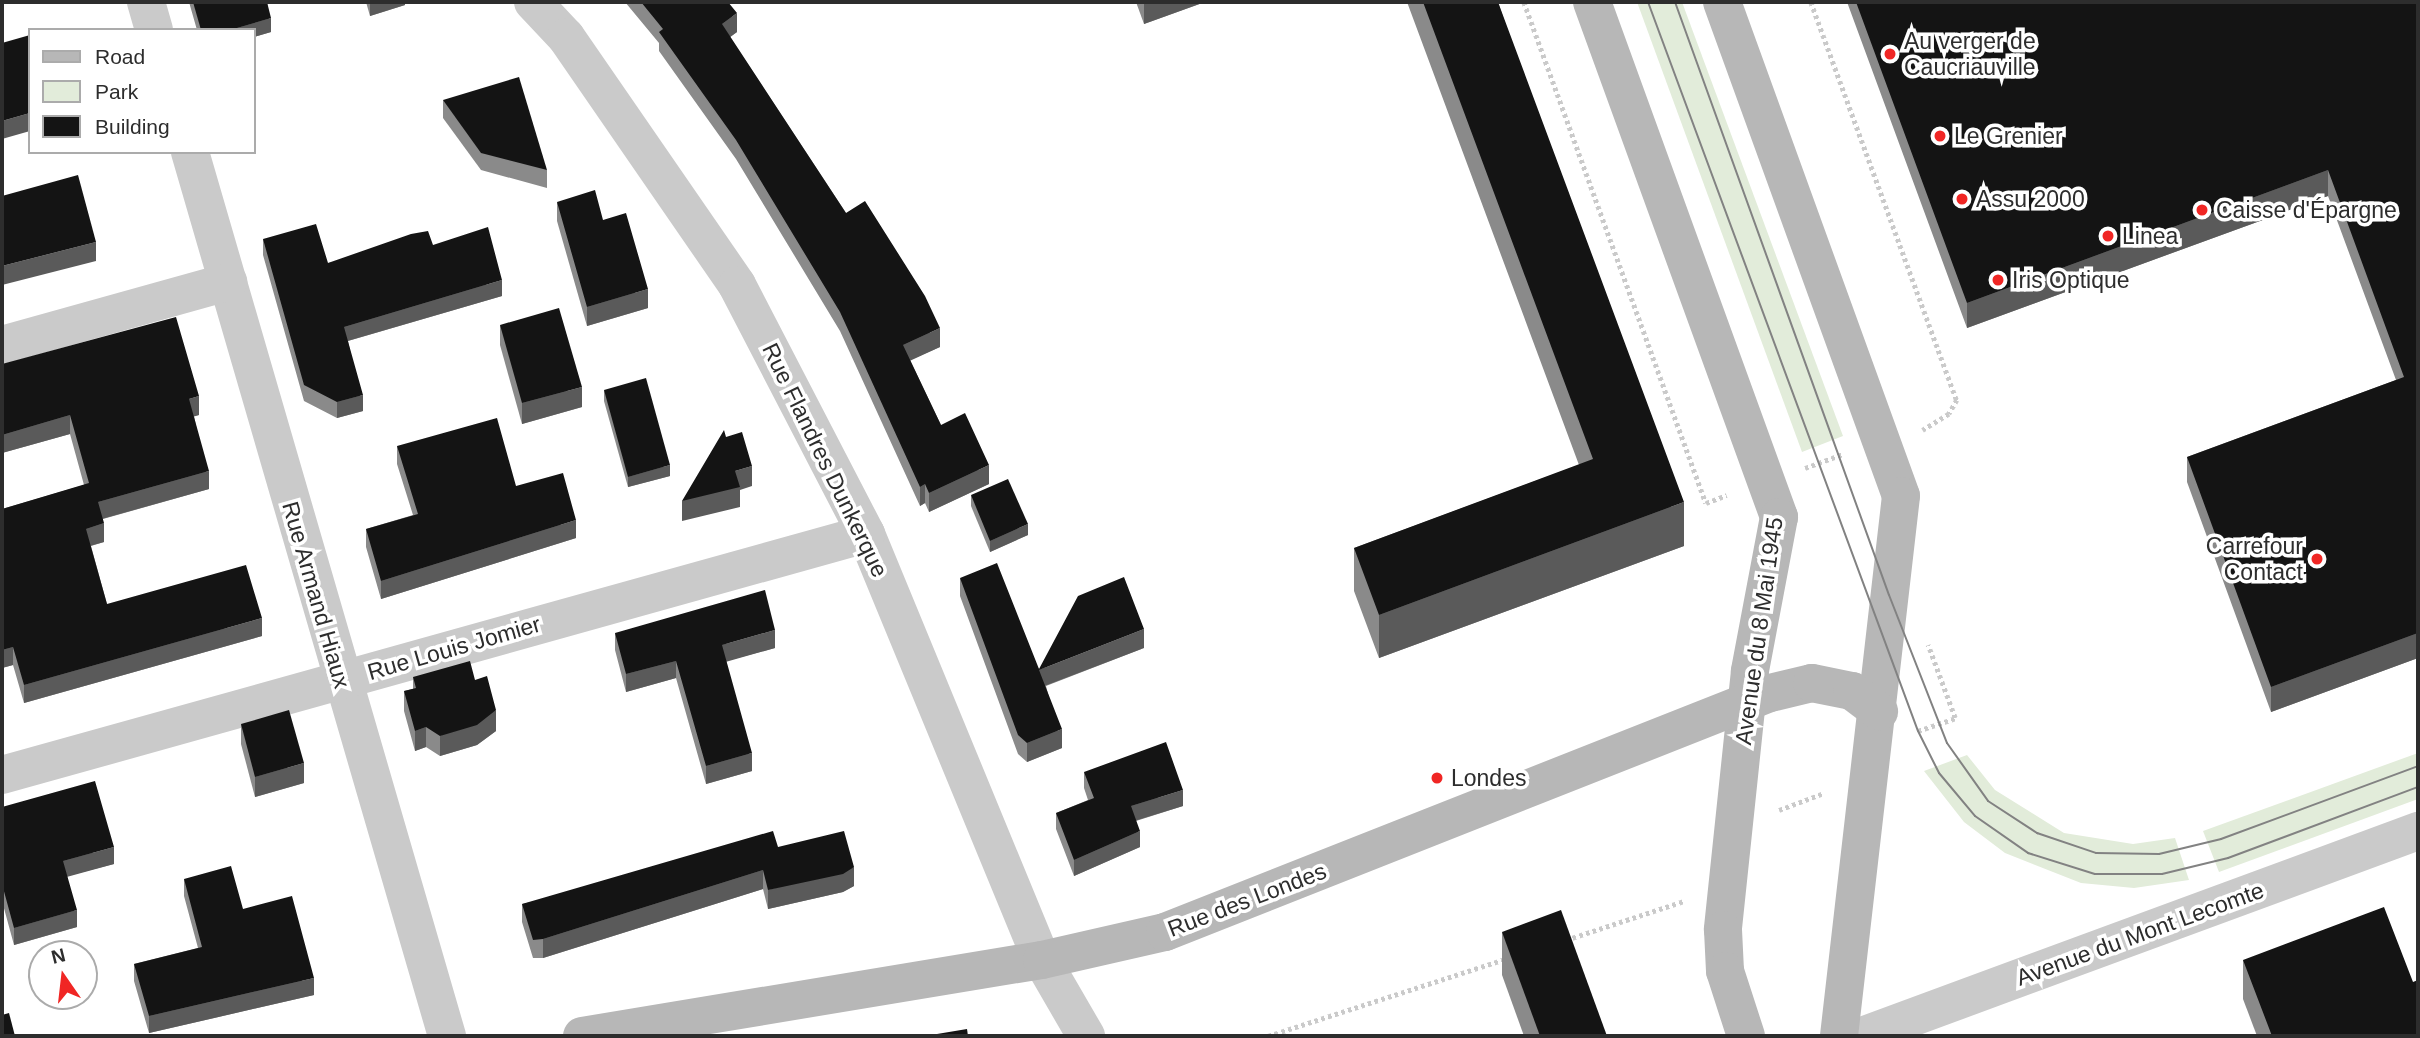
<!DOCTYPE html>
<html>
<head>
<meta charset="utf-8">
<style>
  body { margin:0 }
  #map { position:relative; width:2420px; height:1038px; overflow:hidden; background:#fff; font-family:Arial,sans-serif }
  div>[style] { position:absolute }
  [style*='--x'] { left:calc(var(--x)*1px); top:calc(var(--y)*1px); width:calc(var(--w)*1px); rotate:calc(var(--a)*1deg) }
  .green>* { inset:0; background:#e2ecda }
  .path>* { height:4.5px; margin-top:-2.25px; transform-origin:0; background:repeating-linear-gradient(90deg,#cacaca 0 3.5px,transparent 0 7px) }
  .street>* { height:38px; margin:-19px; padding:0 19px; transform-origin:19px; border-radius:19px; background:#cacaca }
  .secondary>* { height:38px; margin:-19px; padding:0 19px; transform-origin:19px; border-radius:19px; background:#b7b7b7 }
  .tram>* { height:2px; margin:-1px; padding:0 1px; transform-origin:1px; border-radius:1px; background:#828282 }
  .wall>* { inset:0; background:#8a8a8a }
  .shaded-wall>* { inset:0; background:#5a5a5a }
  .building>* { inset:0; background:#141414 }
  .dots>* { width:19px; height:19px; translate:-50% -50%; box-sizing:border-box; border:4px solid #fff; border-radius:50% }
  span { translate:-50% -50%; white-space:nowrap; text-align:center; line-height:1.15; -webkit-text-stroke:7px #fff; paint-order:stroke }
  .poi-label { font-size:23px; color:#2d2d2d }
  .left { translate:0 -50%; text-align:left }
  .right { translate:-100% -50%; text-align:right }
  .street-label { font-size:23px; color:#2d2d2d }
  .frame { position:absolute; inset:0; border:4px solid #2d2d2d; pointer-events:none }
  .legend { position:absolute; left:28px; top:28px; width:228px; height:126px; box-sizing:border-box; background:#fff; border:2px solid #ababab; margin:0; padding:9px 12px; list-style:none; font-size:21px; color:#2d2d2d }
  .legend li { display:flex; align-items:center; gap:14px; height:35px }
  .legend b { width:35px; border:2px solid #ababab }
  .north { position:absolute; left:28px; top:940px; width:70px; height:70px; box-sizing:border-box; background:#fff; border:2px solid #ababab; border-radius:50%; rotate:346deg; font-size:19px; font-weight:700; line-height:28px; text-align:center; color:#2d2d2d }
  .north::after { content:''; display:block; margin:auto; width:24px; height:32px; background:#f02624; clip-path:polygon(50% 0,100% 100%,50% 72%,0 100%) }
</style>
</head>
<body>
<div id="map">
  <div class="green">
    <div style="clip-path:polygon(1637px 2px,1682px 2px,1843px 436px,1802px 452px)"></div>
    <div style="clip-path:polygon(2418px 753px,2418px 799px,2219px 872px,2203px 831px)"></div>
    <div style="clip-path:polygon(1967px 755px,1995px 790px,2064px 833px,2133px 844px,2175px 838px,2189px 880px,2134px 888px,2081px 883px,2005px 853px,1964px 822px,1924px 771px)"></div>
  </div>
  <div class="path">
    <div style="--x:1524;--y:2;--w:533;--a:70.04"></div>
    <div style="--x:1706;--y:503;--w:22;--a:-21"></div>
    <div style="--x:1811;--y:2;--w:424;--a:69.9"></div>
    <div style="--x:1957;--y:400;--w:16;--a:120"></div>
    <div style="--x:1949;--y:414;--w:31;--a:148"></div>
    <div style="--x:1805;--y:468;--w:40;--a:-20.2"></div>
    <div style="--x:1918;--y:731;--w:39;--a:-19"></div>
    <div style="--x:1955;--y:718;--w:78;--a:-110.3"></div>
    <div style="--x:1779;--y:810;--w:48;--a:-20.7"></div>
    <div style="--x:1566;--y:940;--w:124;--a:-18.3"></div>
    <div style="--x:1268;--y:1036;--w:249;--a:-18"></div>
  </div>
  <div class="street">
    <div style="--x:146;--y:2;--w:29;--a:74"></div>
    <div style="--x:533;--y:2;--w:48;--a:46.7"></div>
    <div style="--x:566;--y:37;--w:301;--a:55.4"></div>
    <div style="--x:737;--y:285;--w:280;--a:62.6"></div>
    <div style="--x:866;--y:534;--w:461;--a:67.6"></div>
    <div style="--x:1042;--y:960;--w:88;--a:59.9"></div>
    <div style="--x:190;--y:152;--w:921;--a:73.79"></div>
    <div style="--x:2;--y:345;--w:235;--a:-15.6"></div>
    <div style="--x:2;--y:775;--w:897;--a:-15.59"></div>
    <div style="--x:1862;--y:1036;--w:593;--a:-20.24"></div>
  </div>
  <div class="secondary">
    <div style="--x:1592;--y:2;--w:548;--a:70.04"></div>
    <div style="--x:1779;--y:517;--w:157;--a:100.7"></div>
    <div style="--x:1750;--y:671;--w:260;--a:96"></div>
    <div style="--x:1723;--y:930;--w:41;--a:87.2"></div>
    <div style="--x:1725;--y:971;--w:68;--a:72.1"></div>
    <div style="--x:1722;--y:2;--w:525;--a:70.08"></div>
    <div style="--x:1901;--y:496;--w:544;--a:96.55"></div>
    <div style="--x:582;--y:1036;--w:466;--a:-9.4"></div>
    <div style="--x:1042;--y:960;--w:126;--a:-12.8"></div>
    <div style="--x:1165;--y:932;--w:650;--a:-21.56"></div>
    <div style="--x:1770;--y:693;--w:43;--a:-13.4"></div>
    <div style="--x:1812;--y:683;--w:41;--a:11.3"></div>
    <div style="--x:1852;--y:691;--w:34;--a:37"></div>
  </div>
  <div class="tram">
    <div style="--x:1648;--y:2;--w:777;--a:69.68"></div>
    <div style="--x:1918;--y:731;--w:47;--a:63.4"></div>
    <div style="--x:1939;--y:773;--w:56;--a:50.1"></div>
    <div style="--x:1975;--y:816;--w:65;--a:34.9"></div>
    <div style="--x:2028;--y:853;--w:70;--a:17.4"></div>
    <div style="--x:2095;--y:874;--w:67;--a:0"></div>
    <div style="--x:2162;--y:874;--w:68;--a:-13.6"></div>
    <div style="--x:2228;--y:858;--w:203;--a:-20.5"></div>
    <div style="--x:1675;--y:2;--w:630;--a:70.16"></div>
    <div style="--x:1889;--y:595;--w:159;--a:68.6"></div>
    <div style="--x:1947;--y:743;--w:71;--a:54.7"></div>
    <div style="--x:1988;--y:801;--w:59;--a:33.1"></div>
    <div style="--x:2037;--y:833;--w:62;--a:18.7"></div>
    <div style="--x:2096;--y:853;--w:63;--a:0.9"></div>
    <div style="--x:2159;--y:854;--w:64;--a:-13.6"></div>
    <div style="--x:2221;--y:839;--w:210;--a:-20.3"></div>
  </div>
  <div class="wall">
    <div style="clip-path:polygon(189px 2px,267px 2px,271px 32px,254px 37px,254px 30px,197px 30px)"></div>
    <div style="clip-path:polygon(366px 2px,405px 2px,405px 5px,370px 16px)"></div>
    <div style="clip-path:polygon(625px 2px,728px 2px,737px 32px,730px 37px,846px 213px,940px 347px,910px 360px,941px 425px,989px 484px,929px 512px,925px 503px,920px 506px,840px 331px,736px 159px,659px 51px,659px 43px)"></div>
    <div style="clip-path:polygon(1136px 2px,1205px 2px,1144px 24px)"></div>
    <div style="clip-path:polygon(1407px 2px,1498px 2px,1684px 546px,1379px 658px,1354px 591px,1354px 548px,1579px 465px)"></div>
    <div style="clip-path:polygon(1847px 2px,2418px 2px,2418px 658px,2271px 712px,2187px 482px,2187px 457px,2396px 380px,2328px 196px,1967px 328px)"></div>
    <div style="clip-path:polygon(443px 100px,547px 170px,547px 188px,481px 170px,443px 118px)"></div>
    <div style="clip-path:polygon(557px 202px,648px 308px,587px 326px,557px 221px)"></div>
    <div style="clip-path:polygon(263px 239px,328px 263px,433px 245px,502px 296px,348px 341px,363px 411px,337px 418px,304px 401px,263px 255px)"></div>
    <div style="clip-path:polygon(500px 325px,582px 407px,522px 424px,500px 345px)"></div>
    <div style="clip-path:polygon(2px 364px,199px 415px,194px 416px,209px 489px,103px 519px,104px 542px,91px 546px,107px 604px,262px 636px,24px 703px,13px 665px,2px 668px,2px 509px,84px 485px,70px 434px,2px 453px)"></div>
    <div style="clip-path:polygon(604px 390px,670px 476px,628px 487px,604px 401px)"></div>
    <div style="clip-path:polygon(397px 446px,516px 486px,576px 538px,381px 599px,366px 547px,366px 529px,413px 515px,397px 464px)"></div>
    <div style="clip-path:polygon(971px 495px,1028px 535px,990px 552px,971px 506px)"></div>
    <div style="clip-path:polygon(960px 578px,1039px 669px,1144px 648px,1046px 686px,1062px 748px,1027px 762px,1018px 754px,960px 596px)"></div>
    <div style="clip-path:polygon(615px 633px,775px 648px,726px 661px,752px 771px,706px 784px,676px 678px,626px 692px,615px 650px)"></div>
    <div style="clip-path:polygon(413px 677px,475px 680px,496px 731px,477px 745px,440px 756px,426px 747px,415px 751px,404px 711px,404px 691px,413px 689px)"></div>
    <div style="clip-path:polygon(241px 724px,304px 783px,255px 797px,241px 744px)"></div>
    <div style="clip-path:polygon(1084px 772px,1183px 806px,1136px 821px,1140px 847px,1074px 876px,1056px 829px,1056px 813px,1088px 800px,1084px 788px)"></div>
    <div style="clip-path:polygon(2px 807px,114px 864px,67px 876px,77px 927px,14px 945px,2px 901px)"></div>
    <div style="clip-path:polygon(778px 847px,854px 886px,843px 892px,768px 909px,763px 889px,543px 958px,533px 958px,522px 922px,522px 904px)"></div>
    <div style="clip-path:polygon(184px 879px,243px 909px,314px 995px,149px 1033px,134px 981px,134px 964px,198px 948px,184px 896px)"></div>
    <div style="clip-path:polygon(1502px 932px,1607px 1036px,1524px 1036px,1502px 975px)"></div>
    <div style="clip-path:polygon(2243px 960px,2413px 982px,2418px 1036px,2257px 1036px,2243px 999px)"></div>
  </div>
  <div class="shaded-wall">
    <div style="clip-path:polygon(370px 2px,405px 2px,405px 5px,370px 16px)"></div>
    <div style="clip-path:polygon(1144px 2px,1205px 2px,1144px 24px)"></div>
    <div style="clip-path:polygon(737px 13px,737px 32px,722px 43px,722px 24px)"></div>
    <div style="clip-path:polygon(271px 18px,271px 32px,254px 37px,254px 30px,230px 30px)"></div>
    <div style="clip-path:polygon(30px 113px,30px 131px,2px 139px,2px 121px)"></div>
    <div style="clip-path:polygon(2328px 170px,2328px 196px,1967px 328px,1967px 303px)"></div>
    <div style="clip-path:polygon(96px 242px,96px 261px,2px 285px,2px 266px)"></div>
    <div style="clip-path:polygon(502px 280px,502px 296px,344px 342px,344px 327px)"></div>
    <div style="clip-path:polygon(648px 289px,648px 308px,587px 326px,587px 307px)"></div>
    <div style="clip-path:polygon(940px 328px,940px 347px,903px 364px,903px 345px)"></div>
    <div style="clip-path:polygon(582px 387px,582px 407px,522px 424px,522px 403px)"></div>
    <div style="clip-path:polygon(363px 395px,363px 411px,337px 418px,337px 402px)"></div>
    <div style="clip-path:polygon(199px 396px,199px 415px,189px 418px,189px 399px)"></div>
    <div style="clip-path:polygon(70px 415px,70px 434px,2px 453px,2px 435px)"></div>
    <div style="clip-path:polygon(670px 465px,670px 476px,628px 487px,628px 477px)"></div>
    <div style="clip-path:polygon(989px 465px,989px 484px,929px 512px,929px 493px)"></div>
    <div style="clip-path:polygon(752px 466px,752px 486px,740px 490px,740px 507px,682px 521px,682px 501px,735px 471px)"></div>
    <div style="clip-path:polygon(209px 471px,209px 489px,98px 520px,98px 502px)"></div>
    <div style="clip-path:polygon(925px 484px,925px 503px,920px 506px,920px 487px)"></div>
    <div style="clip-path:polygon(1684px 502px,1684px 546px,1379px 658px,1379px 615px)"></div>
    <div style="clip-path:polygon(576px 520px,576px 538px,381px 599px,381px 581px)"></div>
    <div style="clip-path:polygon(104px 523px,104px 542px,86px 547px,86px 529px)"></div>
    <div style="clip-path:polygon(1028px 524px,1028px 535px,990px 552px,990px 541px)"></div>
    <div style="clip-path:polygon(262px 618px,262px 636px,24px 703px,24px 685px)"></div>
    <div style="clip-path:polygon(1144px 629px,1144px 648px,1039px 688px,1039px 670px)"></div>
    <div style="clip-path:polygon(775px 630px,775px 648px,722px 663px,722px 645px)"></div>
    <div style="clip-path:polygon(2418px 633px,2418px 658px,2271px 712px,2271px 687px)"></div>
    <div style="clip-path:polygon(13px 647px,13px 665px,2px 668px,2px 650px)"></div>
    <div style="clip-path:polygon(676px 661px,676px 678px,626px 692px,626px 674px)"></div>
    <div style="clip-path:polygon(496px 710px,496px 731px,477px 745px,440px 756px,440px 736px)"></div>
    <div style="clip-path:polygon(426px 727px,426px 747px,415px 751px,415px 731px)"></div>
    <div style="clip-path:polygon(1062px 729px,1062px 748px,1027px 762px,1027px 743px)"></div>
    <div style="clip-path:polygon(752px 753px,752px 771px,706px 784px,706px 766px)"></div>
    <div style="clip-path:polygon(304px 763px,304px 783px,255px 797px,255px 777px)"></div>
    <div style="clip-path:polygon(1183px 790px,1183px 806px,1131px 822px,1131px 806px)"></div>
    <div style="clip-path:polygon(1140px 831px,1140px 847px,1074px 876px,1074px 860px)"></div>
    <div style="clip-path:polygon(114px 847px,114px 864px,63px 878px,63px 861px)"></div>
    <div style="clip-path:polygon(854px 867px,854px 886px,843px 892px,768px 909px,768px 890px)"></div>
    <div style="clip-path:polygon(763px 870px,763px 889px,543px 958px,543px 939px)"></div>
    <div style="clip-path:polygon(77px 910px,77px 927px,14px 945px,14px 928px)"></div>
    <div style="clip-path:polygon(314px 978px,314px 995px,149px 1033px,149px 1016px)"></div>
  </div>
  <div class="building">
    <div style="clip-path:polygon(193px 2px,267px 2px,271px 18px,230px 30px,201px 30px)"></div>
    <div style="clip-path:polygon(641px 2px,728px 2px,737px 13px,722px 24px,846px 213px,865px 201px,925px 296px,940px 328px,903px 345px,941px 425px,965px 413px,989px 465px,929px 493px,925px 484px,920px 487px,840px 312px,736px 140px,659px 32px,663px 29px)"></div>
    <div style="clip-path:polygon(1423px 2px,1498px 2px,1684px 502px,1379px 615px,1354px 548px,1593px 459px)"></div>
    <div style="clip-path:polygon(1856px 2px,2418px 2px,2418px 633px,2271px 687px,2187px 457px,2404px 377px,2328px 170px,1967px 303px)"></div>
    <div style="clip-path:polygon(30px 35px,30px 113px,2px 121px,2px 43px)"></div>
    <div style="clip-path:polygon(519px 77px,547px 170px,481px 153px,443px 100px)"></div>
    <div style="clip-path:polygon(78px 175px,96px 242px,2px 266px,2px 196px)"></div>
    <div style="clip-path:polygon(595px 190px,603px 220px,626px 213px,648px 289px,587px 307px,557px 202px)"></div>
    <div style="clip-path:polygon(316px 224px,328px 263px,411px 234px,428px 231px,433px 245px,488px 227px,502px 280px,344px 327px,363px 395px,337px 402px,304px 385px,263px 239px)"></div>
    <div style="clip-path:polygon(559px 308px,582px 387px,522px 403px,500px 325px)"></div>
    <div style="clip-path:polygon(176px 317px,199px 396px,189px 399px,209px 471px,98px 502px,104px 523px,86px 529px,107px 604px,246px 565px,262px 618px,24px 685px,13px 647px,2px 650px,2px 509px,89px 483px,70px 415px,2px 435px,2px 364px)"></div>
    <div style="clip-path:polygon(646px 378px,670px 465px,628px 477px,604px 390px)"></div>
    <div style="clip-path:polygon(497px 418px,516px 486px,563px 473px,576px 520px,381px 581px,366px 529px,418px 514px,397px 446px)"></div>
    <div style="clip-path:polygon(724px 430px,726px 437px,742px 432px,752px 466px,735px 471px,740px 487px,682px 501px)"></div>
    <div style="clip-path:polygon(1008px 479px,1028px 524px,990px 541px,971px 495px)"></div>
    <div style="clip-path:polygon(997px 563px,1039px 669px,1078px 596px,1124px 577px,1144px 629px,1039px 670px,1062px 729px,1027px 743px,1018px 735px,960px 578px)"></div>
    <div style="clip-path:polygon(765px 590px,775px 630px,722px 645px,752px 753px,706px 766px,676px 661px,626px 674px,615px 633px)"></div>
    <div style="clip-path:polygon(470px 661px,475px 680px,487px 676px,496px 710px,477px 725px,440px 736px,426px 727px,415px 731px,404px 691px,416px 688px,413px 677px)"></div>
    <div style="clip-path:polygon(289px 710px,304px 763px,255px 777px,241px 724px)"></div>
    <div style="clip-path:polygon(1166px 742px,1183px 790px,1131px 806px,1140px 831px,1074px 860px,1056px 813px,1094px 798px,1084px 772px)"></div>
    <div style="clip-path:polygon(95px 781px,114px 847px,63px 861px,77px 910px,14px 928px,2px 884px,2px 807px)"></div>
    <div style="clip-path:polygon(773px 831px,778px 847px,844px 831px,854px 867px,843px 874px,768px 890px,763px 870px,543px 939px,533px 940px,522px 904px)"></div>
    <div style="clip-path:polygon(231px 866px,243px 909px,292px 896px,314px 978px,149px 1016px,134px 964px,202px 947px,184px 879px)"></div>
    <div style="clip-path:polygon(2384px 907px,2413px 982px,2418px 980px,2418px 1036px,2272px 1036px,2243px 960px)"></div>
    <div style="clip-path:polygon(1561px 910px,1607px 1036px,1540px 1036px,1502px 932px)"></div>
    <div style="clip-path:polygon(9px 1013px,15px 1036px,2px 1036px,2px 1015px)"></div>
    <div style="clip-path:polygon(967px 1029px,968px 1036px,925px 1036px)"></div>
  </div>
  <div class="dots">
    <div style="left:1890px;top:54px;background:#f02624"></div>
    <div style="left:1940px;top:136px;background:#f02624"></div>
    <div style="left:1962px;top:199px;background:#f02624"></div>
    <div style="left:2202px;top:210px;background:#f02624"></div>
    <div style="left:2108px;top:236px;background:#f02624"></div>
    <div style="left:1998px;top:280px;background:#f02624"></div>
    <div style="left:2317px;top:559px;background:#f02624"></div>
    <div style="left:1437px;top:778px;background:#f02624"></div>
  </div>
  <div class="poi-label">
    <span class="left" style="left:1904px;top:54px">Au verger de<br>Caucriauville</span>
    <span class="left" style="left:1954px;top:136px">Le Grenier</span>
    <span class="left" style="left:1976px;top:199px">Assu 2000</span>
    <span class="left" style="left:2216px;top:210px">Caisse d'Épargne</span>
    <span class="left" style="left:2122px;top:236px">Linea</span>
    <span class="left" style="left:2012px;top:280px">Iris Optique</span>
    <span class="right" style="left:2303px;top:559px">Carrefour<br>Contact</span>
    <span class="left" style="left:1451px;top:778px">Londes</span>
  </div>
  <div class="street-label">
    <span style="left:825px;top:460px;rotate:64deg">Rue Flandres Dunkerque</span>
    <span style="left:316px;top:595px;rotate:74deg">Rue Armand Hiaux</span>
    <span style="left:1759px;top:631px;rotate:-82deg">Avenue du 8 Mai 1945</span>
    <span style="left:454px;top:648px;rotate:-16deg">Rue Louis Jomier</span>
    <span style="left:1247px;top:900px;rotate:-21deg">Rue des Londes</span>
    <span style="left:2140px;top:934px;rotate:-20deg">Avenue du Mont Lecomte</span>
  </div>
  <div class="frame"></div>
  <ul class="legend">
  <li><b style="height:9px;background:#b7b7b7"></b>Road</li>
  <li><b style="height:19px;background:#e2ecda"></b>Park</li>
  <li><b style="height:19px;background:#141414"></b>Building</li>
  </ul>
  <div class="north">N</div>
</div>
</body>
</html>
